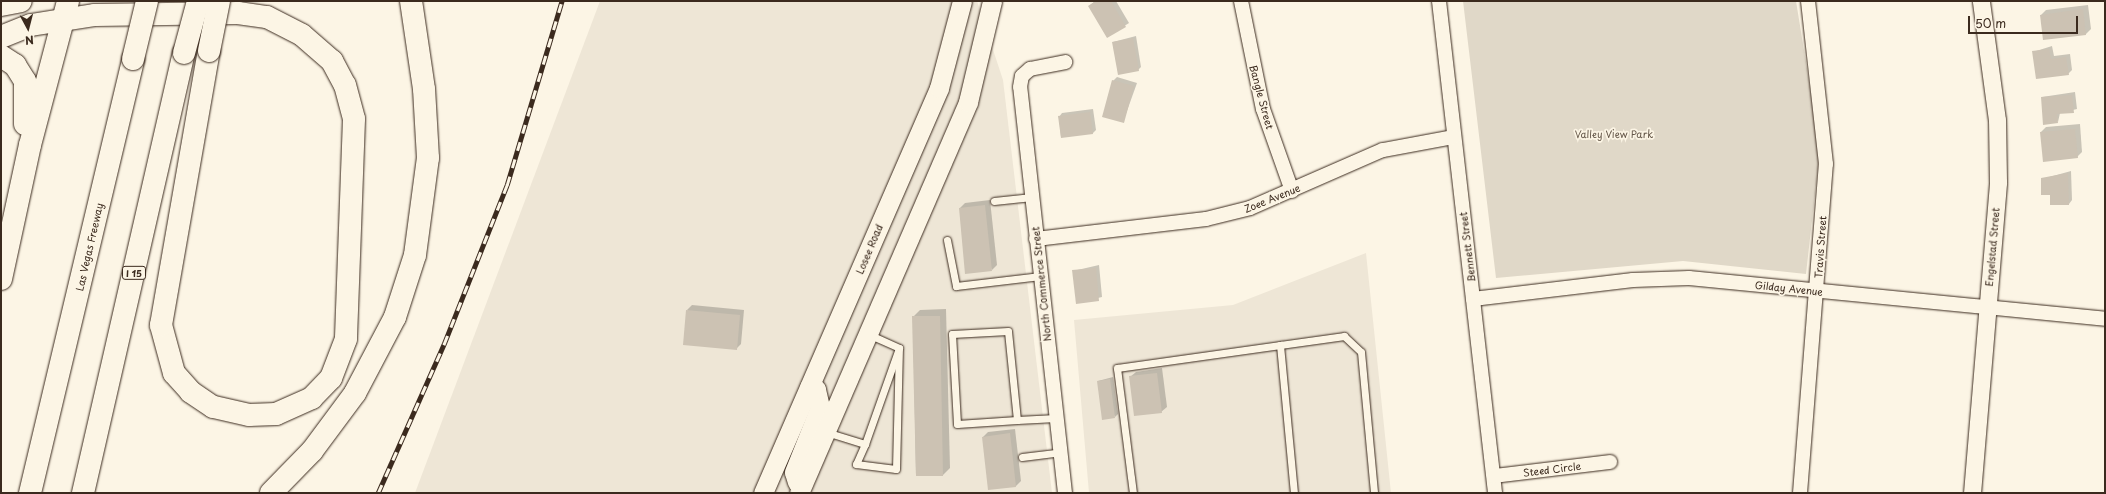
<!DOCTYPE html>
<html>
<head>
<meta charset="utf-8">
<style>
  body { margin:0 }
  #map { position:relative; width:2106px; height:494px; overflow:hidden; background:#fcf5e5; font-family:"Playpen Sans",sans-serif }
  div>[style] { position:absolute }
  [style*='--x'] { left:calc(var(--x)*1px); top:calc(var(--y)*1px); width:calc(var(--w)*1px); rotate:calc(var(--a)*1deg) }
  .built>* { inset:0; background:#eee6d6 }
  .green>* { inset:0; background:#e0d8c8 }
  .shadow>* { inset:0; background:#0003 }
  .building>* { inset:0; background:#ccc2b3 }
  .roads { filter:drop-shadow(0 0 1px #3b2a1e) drop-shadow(0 0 1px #3b2a1e) }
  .service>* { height:7px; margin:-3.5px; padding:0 3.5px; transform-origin:3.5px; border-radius:3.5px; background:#fcf5e5 }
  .minor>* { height:14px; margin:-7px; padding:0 7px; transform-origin:7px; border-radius:7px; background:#fcf5e5 }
  .tertiary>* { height:17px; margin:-8.5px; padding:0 8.5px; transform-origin:8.5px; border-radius:8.5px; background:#fcf5e5 }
  .secondary>* { height:19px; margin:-9.5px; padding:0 9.5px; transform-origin:9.5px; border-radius:9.5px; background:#fcf5e5 }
  .primary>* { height:22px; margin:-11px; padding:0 11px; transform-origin:11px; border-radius:11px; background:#fcf5e5 }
  .motorway>* { height:22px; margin:-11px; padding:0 11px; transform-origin:11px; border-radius:11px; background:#fcf5e5 }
  .rail>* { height:4.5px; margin-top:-2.25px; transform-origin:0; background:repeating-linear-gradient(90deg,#fcf5e5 0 9px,#3b2a1e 0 18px); box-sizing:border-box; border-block:1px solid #3b2a1e }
  .bridges { filter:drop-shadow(0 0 1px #3b2a1e) drop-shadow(0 0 1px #3b2a1e) }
  .motorway-bridge>* { height:22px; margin:-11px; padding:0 11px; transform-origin:11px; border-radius:11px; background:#fcf5e5 }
  span { translate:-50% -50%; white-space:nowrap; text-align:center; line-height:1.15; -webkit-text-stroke:3.5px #fcf5e5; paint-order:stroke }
  .shield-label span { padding:1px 3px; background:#fcf5e5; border:1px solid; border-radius:3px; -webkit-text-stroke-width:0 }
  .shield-label { font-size:9px; color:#3b2a1e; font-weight:700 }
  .street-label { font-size:10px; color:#3b2a1e }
  .park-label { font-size:10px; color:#645648 }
  .frame { position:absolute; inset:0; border:2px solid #3b2a1e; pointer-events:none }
  .north { position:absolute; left:8px; top:8px; width:40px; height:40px; -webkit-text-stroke:3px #fcf5e5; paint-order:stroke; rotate:173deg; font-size:11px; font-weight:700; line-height:16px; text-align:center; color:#3b2a1e }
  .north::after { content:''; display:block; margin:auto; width:14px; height:18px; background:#3b2a1e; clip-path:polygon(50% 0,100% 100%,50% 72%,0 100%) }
  .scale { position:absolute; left:1968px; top:16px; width:110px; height:18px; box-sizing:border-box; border:2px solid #3b2a1e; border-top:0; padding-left:5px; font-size:12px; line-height:14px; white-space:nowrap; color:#3b2a1e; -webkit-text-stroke:3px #fcf5e5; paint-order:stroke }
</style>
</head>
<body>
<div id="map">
  <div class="built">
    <div style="clip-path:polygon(600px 1px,977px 1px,1003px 80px,1052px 493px,415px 493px)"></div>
    <div style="clip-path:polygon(1366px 253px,1391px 493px,1089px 493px,1074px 320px,1233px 305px)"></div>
  </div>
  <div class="green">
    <div style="clip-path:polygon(1463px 1px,1796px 1px,1820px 149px,1806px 274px,1683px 261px,1496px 278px)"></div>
  </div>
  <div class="shadow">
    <div style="clip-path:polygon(1095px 1px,1116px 1px,1129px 23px,1107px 37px,1089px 6px)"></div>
    <div style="clip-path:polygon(2088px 5px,2091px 29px,2086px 34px,2044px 39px,2041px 15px,2046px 10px)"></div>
    <div style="clip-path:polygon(1136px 36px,1141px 67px,1138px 70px,1113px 42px)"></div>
    <div style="clip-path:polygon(2052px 46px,2054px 56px,2070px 54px,2072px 70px,2068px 74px,2033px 52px)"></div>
    <div style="clip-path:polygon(1117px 77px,1137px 83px,1123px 122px,1113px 81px)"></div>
    <div style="clip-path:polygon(2075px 92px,2077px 109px,2060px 113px,2058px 122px,2042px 97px)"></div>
    <div style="clip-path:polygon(1093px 109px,1096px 130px,1093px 133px,1061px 137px,1059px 117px,1062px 113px)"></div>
    <div style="clip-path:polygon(2080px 124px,2082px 152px,2077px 157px,2041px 132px,2046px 127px)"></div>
    <div style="clip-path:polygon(2071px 171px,2072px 200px,2069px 204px,2051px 193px,2042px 179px)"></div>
    <div style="clip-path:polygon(990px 200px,997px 265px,992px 270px,960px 208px,965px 203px)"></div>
    <div style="clip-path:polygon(1099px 265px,1102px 297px,1077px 303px,1073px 271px)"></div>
    <div style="clip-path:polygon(692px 305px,744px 310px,741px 344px,736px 349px,687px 310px)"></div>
    <div style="clip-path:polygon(946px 309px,950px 468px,943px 475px,916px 475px,913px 317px,920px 310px)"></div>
    <div style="clip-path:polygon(1162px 368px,1167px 407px,1161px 412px,1130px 377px,1136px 372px)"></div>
    <div style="clip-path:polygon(1113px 377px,1118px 414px,1115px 417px,1098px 381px)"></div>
    <div style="clip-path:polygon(1015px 429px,1021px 481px,1016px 486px,989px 489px,983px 437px,988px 432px)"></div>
  </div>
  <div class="building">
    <div style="clip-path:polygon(1096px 1px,1111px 1px,1126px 27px,1107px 38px,1088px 6px)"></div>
    <div style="clip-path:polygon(2083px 9px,2086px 35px,2043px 40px,2040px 15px)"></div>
    <div style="clip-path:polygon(1133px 38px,1139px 71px,1118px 75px,1112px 42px)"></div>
    <div style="clip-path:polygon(2049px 49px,2051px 59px,2066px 57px,2069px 75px,2036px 79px,2032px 51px)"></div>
    <div style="clip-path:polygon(1112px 80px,1134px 86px,1124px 123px,1102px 117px)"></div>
    <div style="clip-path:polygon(2072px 95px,2074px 113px,2057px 114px,2058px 123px,2043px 125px,2041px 97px)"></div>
    <div style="clip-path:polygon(1090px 112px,1093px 134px,1061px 138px,1058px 116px)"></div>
    <div style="clip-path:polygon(2075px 129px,2078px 158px,2043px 162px,2040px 132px)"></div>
    <div style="clip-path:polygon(2068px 173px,2069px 205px,2050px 205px,2050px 195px,2041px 195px,2041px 178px)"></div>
    <div style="clip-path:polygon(985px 205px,992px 271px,965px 274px,959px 208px)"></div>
    <div style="clip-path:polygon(1096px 268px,1099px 301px,1076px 304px,1072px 270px)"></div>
    <div style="clip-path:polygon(686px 310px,740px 315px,737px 350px,683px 345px)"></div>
    <div style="clip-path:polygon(912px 316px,940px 316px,943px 476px,916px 476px)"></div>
    <div style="clip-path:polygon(1157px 373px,1162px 413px,1134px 416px,1129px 376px)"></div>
    <div style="clip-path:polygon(1110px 379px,1115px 418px,1102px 420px,1097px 381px)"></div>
    <div style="clip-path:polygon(1010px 433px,1016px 487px,988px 490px,982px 437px)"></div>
  </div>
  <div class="roads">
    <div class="service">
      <div style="--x:994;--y:201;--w:38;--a:-6"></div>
      <div style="--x:947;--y:240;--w:47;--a:78.9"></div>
      <div style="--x:956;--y:286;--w:85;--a:-6.8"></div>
      <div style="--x:868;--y:334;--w:34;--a:24"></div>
      <div style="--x:1280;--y:345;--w:65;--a:-8"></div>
      <div style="--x:1344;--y:336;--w:23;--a:43"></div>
      <div style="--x:1361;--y:352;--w:142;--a:84.7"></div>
      <div style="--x:1017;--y:420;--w:89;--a:-95.8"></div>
      <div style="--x:1008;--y:331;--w:56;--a:176.9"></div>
      <div style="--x:952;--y:334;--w:90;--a:86.8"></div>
      <div style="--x:957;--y:424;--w:60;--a:-3.8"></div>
      <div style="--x:1017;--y:420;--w:39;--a:-3"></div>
      <div style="--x:826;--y:432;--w:41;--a:17.1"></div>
      <div style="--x:865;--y:444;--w:22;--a:114"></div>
      <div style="--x:856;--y:464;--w:40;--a:7.1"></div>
      <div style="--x:896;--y:469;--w:121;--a:-88.6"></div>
      <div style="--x:899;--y:348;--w:102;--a:109.5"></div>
      <div style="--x:1022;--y:457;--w:38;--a:-7"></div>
      <div style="--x:1133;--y:493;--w:126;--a:-97.3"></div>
      <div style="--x:1117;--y:368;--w:165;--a:-8"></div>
      <div style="--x:1280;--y:345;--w:149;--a:84.6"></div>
    </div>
    <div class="minor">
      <div style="--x:1241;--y:1;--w:110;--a:78.5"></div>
      <div style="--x:1263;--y:109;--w:87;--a:70.5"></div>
      <div style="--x:1439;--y:1;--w:495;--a:83.5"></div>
      <div style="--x:1036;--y:239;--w:171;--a:-6.7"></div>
      <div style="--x:1206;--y:219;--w:45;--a:-14"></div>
      <div style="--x:1250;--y:208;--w:145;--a:-23.6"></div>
      <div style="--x:1383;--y:150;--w:72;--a:-10.4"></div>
      <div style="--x:1473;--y:299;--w:161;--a:-6.8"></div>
      <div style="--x:1633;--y:280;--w:56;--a:-2"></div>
      <div style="--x:1689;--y:278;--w:418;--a:5.6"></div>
      <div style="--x:1494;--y:476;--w:117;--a:-6.9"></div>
      <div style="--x:1065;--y:493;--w:408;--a:-96.3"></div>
      <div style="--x:1020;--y:87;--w:11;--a:-80"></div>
      <div style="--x:1022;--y:76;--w:11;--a:-41"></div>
      <div style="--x:1030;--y:69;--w:36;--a:-11"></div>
      <div style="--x:1800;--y:493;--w:330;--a:-85.5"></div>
      <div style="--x:1826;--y:164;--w:164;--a:-96.3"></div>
    </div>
    <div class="tertiary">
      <div style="--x:1972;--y:493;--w:312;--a:-85.2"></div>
      <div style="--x:1998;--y:182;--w:62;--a:-90.9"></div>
      <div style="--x:1997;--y:120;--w:120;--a:-97.7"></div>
    </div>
    <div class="secondary">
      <div style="--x:797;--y:482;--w:10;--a:-107"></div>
      <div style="--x:794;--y:472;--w:70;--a:-68.2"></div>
      <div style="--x:820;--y:407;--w:18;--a:-103"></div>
      <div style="--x:816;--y:389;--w:7;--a:-164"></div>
      <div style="--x:763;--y:493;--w:442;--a:-66.5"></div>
      <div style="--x:939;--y:88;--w:90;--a:-75.2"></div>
      <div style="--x:799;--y:493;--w:426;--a:-66.6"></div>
      <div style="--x:968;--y:102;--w:104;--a:-76.6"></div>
    </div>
    <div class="primary">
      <div style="--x:1;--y:5;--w:20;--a:-11"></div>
    </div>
    <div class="motorway">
      <div style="--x:1;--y:37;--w:32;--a:-22"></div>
      <div style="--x:31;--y:25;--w:65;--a:-8.9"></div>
      <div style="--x:95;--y:15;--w:143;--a:-0.8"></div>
      <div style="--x:238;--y:13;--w:29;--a:8"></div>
      <div style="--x:267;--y:17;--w:39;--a:27"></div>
      <div style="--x:302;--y:35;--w:40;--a:41"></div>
      <div style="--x:332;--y:61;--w:27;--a:62"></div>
      <div style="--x:345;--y:85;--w:35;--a:75"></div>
      <div style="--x:354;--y:119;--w:220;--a:92.1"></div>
      <div style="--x:346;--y:339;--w:42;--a:111"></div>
      <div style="--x:331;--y:378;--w:28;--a:134"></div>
      <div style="--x:312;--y:398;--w:39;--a:156"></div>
      <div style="--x:276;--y:414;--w:27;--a:178"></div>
      <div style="--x:249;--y:415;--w:37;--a:-167"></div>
      <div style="--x:213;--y:407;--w:27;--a:-146"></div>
      <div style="--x:191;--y:392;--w:25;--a:-132"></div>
      <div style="--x:174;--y:373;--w:50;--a:-105.2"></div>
      <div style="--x:161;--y:325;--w:278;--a:-80.1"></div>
      <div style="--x:1;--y:56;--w:17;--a:33"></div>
      <div style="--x:15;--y:65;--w:19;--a:58"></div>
      <div style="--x:25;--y:81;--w:43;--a:90"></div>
      <div style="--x:1;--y:279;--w:137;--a:-77.8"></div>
      <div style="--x:30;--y:145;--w:149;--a:-75.2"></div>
      <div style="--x:30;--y:493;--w:446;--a:-76.6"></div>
      <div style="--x:83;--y:493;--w:451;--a:-77.1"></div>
      <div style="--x:271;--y:493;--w:59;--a:-45.7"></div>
      <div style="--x:312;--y:451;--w:72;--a:-53.4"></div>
      <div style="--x:355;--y:393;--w:86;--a:-62.2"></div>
      <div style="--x:395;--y:317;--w:65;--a:-72.1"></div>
      <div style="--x:415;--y:255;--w:98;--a:-82.4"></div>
      <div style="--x:428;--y:158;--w:69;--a:-93.3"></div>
      <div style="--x:424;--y:89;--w:89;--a:-98.4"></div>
    </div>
  </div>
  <div class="rail">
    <div style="--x:378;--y:493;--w:163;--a:-66.1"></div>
    <div style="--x:444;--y:344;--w:171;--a:-68.4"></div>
    <div style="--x:507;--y:185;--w:192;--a:-73.4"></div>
  </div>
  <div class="bridges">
    <div class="motorway-bridge">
      <div style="--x:209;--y:51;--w:51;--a:-78.7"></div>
      <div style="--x:184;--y:53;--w:54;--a:-74.9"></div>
      <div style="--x:133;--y:59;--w:60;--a:-76.4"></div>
    </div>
  </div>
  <div class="shield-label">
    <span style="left:134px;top:273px">I 15</span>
  </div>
  <div class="street-label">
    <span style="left:1262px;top:97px;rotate:75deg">Bangle Street</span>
    <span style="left:1272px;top:198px;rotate:-22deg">Zoee Avenue</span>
    <span style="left:89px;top:247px;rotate:-77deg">Las Vegas Freeway</span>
    <span style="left:1467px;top:247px;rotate:-97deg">Bennett Street</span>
    <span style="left:1820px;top:247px;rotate:-86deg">Travis Street</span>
    <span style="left:1992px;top:247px;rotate:-85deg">Engelstad Street</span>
    <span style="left:869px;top:249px;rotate:-67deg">Losee Road</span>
    <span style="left:1041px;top:284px;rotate:-96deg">North Commerce Street</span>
    <span style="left:1789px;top:288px;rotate:6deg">Gilday Avenue</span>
    <span style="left:1552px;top:469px;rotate:-7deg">Steed Circle</span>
  </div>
  <div class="park-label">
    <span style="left:1614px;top:134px">Valley View Park</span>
  </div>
  <div class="frame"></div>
  <div class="north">N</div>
  <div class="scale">50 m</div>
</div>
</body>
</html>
